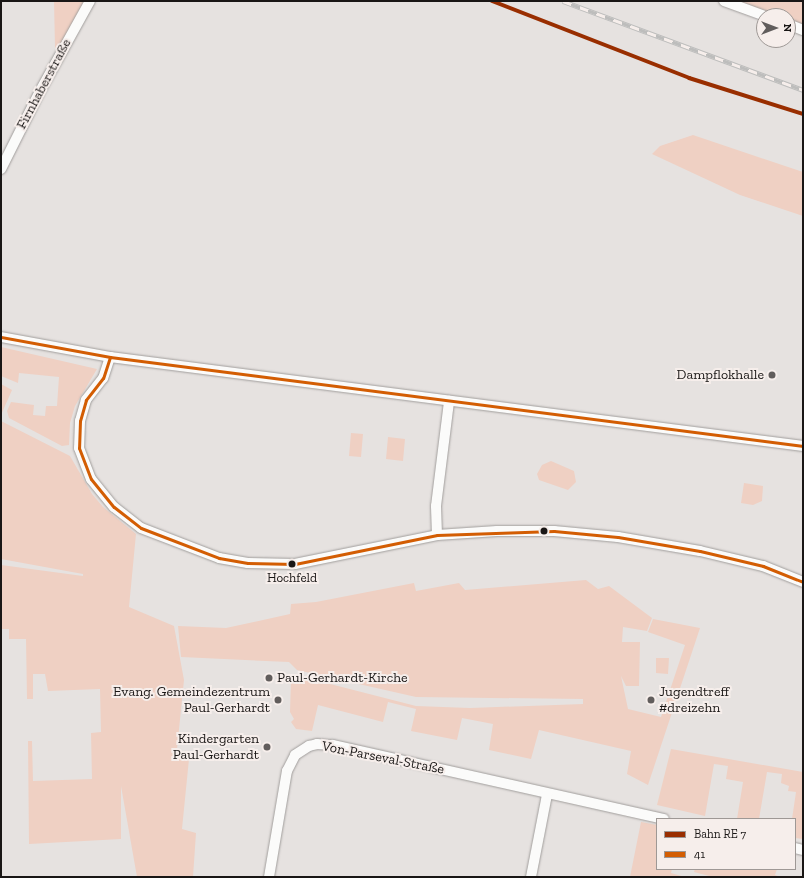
<!DOCTYPE html>
<html>
<head>
<meta charset="utf-8">
<style>
  body { margin:0 }
  #map { position:relative; width:804px; height:878px; overflow:hidden; background:#e6e2e0; font-family:"Zilla Slab",serif }
  div>[style] { position:absolute }
  [style*='--x'] { left:calc(var(--x)*1px); top:calc(var(--y)*1px); width:calc(var(--w)*1px); rotate:calc(var(--a)*1deg) }
  .green>* { inset:0; background:#efd0c3 }
  .roads { filter:drop-shadow(0 0 1px #a19e9c) drop-shadow(0 0 1px #a19e9c) }
  .street>* { height:10px; margin:-5px; padding:0 5px; transform-origin:5px; border-radius:5px; background:#fbfbfa }
  .rail>* { height:4.5px; margin-top:-2.25px; transform-origin:0; background:repeating-linear-gradient(90deg,#f6eeeb 0 9px,#bdbdbc 0 18px); box-sizing:border-box; border-block:1px solid #bdbdbc }
  .bus-1>* { height:3px; margin:-1.5px; padding:0 1.5px; transform-origin:1.5px; border-radius:1.5px; background:#d35d03 }
  .rail-1>* { height:4px; margin:-2px; padding:0 2px; transform-origin:2px; border-radius:2px; background:#992e00 }
  .dots>* { width:11px; height:11px; translate:-50% -50%; box-sizing:border-box; border:2px solid #f6eeeb; border-radius:50% }
  span { translate:-50% -50%; white-space:nowrap; text-align:center; line-height:1.15; -webkit-text-stroke:4px #f6eeeb; paint-order:stroke }
  .bus-label { font-size:13px; color:#191615 }
  .street-label { font-size:14px; color:#191615 }
  .poi-label { font-size:14px; color:#191615 }
  .right { translate:-100% -50%; text-align:right }
  .left { translate:0 -50%; text-align:left }
  .frame { position:absolute; inset:0; border:2px solid #191615; pointer-events:none }
  .legend { position:absolute; left:656px; top:818px; width:140px; height:52px; box-sizing:border-box; background:#f6eeeb; border:1px solid #9e9895; margin:0; padding:5px 7px; list-style:none; font-size:12px; color:#191615 }
  .legend li { display:flex; align-items:center; gap:8px; height:20px }
  .legend b { width:20px; border:1px solid #9e9895 }
  .north { position:absolute; left:756px; top:8px; width:40px; height:40px; box-sizing:border-box; background:#f6eeeb; border:1px solid #9e9895; border-radius:50%; rotate:90deg; font-size:11px; font-weight:700; line-height:16px; text-align:center; color:#191615 }
  .north::after { content:''; display:block; margin:auto; width:14px; height:18px; background:#615d5c; clip-path:polygon(50% 0,100% 100%,50% 72%,0 100%) }
</style>
</head>
<body>
<div id="map">
  <div class="green">
    <div style="clip-path:polygon(54px 1px,90px 1px,64px 47px,55px 48px)"></div>
    <div style="clip-path:polygon(724px 1px,803px 1px,803px 34px,788px 28px,788px 16px,764px 16px)"></div>
    <div style="clip-path:polygon(693px 135px,803px 172px,803px 216px,740px 195px,652px 154px,660px 146px)"></div>
    <div style="clip-path:polygon(1px 347px,97px 369px,75px 406px,70px 423px,69px 445px,62px 446px,9px 418px,7px 411px,11px 402px,34px 405px,33px 415px,45px 416px,46px 406px,57px 406px,59px 377px,19px 373px,18px 383px,1px 376px)"></div>
    <div style="clip-path:polygon(1px 384px,12px 390px,1px 415px)"></div>
    <div style="clip-path:polygon(1px 421px,70px 456px,92px 494px,103px 507px,136px 534px,129px 607px,174px 626px,184px 680px,177px 749px,189px 759px,182px 829px,196px 833px,193px 877px,137px 877px,121px 786px,121px 839px,29px 844px,28px 741px,32px 741px,33px 781px,92px 779px,91px 733px,101px 732px,100px 689px,48px 691px,45px 674px,33px 674px,33px 699px,27px 699px,26px 639px,9px 639px,9px 629px,1px 629px,1px 565px,83px 576px,83px 574px,1px 559px)"></div>
    <div style="clip-path:polygon(351px 433px,363px 434px,361px 457px,349px 456px)"></div>
    <div style="clip-path:polygon(388px 437px,405px 439px,403px 461px,386px 459px)"></div>
    <div style="clip-path:polygon(551px 461px,574px 471px,576px 482px,568px 490px,539px 480px,537px 474px,542px 465px)"></div>
    <div style="clip-path:polygon(744px 483px,763px 486px,762px 501px,753px 505px,741px 503px)"></div>
    <div style="clip-path:polygon(586px 580px,598px 589px,609px 586px,652px 618px,647px 631px,623px 627px,622px 642px,640px 642px,639px 686px,626px 686px,621px 676px,628px 709px,661px 717px,685px 645px,648px 632px,653px 619px,700px 628px,648px 785px,627px 774px,631px 751px,539px 730px,531px 759px,489px 750px,493px 724px,462px 718px,457px 740px,411px 731px,416px 709px,388px 702px,383px 722px,318px 705px,312px 731px,296px 729px,291px 722px,294px 719px,290px 712px,291px 679px,299px 676px,416px 706px,470px 708px,583px 704px,583px 699px,416px 697px,297px 670px,289px 662px,181px 657px,178px 626px,226px 628px,290px 614px,291px 604px,316px 602px,414px 583px,416px 591px,459px 583px,465px 590px)"></div>
    <div style="clip-path:polygon(656px 658px,669px 658px,668px 674px,656px 673px)"></div>
    <div style="clip-path:polygon(671px 749px,803px 772px,803px 839px,795px 838px,795px 819px,792px 819px,796px 792px,788px 791px,789px 786px,781px 783px,782px 774px,767px 772px,759px 819px,737px 819px,743px 782px,726px 779px,728px 766px,714px 764px,705px 816px,657px 805px)"></div>
    <div style="clip-path:polygon(641px 822px,657px 825px,657px 869px,672px 869px,671px 873px,685px 877px,630px 877px)"></div>
    <div style="clip-path:polygon(695px 869px,777px 869px,775px 875px,781px 877px,713px 877px,694px 872px)"></div>
  </div>
  <div class="roads">
    <div class="street">
      <div style="--x:724;--y:1;--w:44;--a:20.1"></div>
      <div style="--x:788;--y:24;--w:16;--a:22"></div>
      <div style="--x:1;--y:169;--w:85;--a:-63.4"></div>
      <div style="--x:39;--y:93;--w:105;--a:-61"></div>
      <div style="--x:1;--y:337;--w:111;--a:10.4"></div>
      <div style="--x:110;--y:357;--w:699;--a:7.32"></div>
      <div style="--x:110;--y:357;--w:22;--a:108"></div>
      <div style="--x:103;--y:378;--w:28;--a:128"></div>
      <div style="--x:86;--y:400;--w:22;--a:106"></div>
      <div style="--x:80;--y:421;--w:27;--a:92"></div>
      <div style="--x:79;--y:448;--w:33;--a:69"></div>
      <div style="--x:91;--y:479;--w:36;--a:51"></div>
      <div style="--x:114;--y:507;--w:34;--a:38"></div>
      <div style="--x:141;--y:528;--w:84;--a:21"></div>
      <div style="--x:219;--y:558;--w:29;--a:10"></div>
      <div style="--x:248;--y:563;--w:47;--a:1.2"></div>
      <div style="--x:295;--y:564;--w:145;--a:-11.5"></div>
      <div style="--x:437;--y:535;--w:60;--a:-3.8"></div>
      <div style="--x:497;--y:531;--w:57;--a:0"></div>
      <div style="--x:554;--y:531;--w:64;--a:5.4"></div>
      <div style="--x:618;--y:537;--w:83;--a:9.7"></div>
      <div style="--x:700;--y:551;--w:65;--a:13.4"></div>
      <div style="--x:763;--y:566;--w:43;--a:21.8"></div>
      <div style="--x:437;--y:535;--w:29;--a:-92"></div>
      <div style="--x:436;--y:506;--w:106;--a:-82.9"></div>
      <div style="--x:795;--y:848;--w:8;--a:14"></div>
      <div style="--x:269;--y:877;--w:108;--a:-80.4"></div>
      <div style="--x:287;--y:771;--w:18;--a:-63"></div>
      <div style="--x:295;--y:755;--w:17;--a:-33"></div>
      <div style="--x:309;--y:746;--w:8;--a:-14"></div>
      <div style="--x:317;--y:744;--w:16;--a:4"></div>
      <div style="--x:333;--y:745;--w:339;--a:12.6"></div>
      <div style="--x:531;--y:877;--w:84;--a:-79"></div>
    </div>
  </div>
  <div class="rail">
    <div style="--x:563;--y:1;--w:256;--a:20.3"></div>
  </div>
  <div class="bus-1">
    <div style="--x:1;--y:337;--w:111;--a:10.4"></div>
    <div style="--x:110;--y:357;--w:699;--a:7.32"></div>
    <div style="--x:110;--y:357;--w:22;--a:108"></div>
    <div style="--x:103;--y:378;--w:28;--a:128"></div>
    <div style="--x:86;--y:400;--w:22;--a:106"></div>
    <div style="--x:80;--y:421;--w:27;--a:92"></div>
    <div style="--x:79;--y:448;--w:33;--a:69"></div>
    <div style="--x:91;--y:479;--w:36;--a:51"></div>
    <div style="--x:114;--y:507;--w:34;--a:38"></div>
    <div style="--x:141;--y:528;--w:84;--a:21"></div>
    <div style="--x:219;--y:558;--w:29;--a:10"></div>
    <div style="--x:248;--y:563;--w:47;--a:1.2"></div>
    <div style="--x:295;--y:564;--w:145;--a:-11.5"></div>
    <div style="--x:437;--y:535;--w:117;--a:-2"></div>
    <div style="--x:554;--y:531;--w:64;--a:5.4"></div>
    <div style="--x:618;--y:537;--w:83;--a:9.7"></div>
    <div style="--x:700;--y:551;--w:65;--a:13.4"></div>
    <div style="--x:763;--y:566;--w:43;--a:21.8"></div>
  </div>
  <div class="rail-1">
    <div style="--x:492;--y:1;--w:212;--a:21.3"></div>
    <div style="--x:689;--y:78;--w:120;--a:17.5"></div>
  </div>
  <div class="dots">
    <div style="left:772px;top:375px;background:#615d5c"></div>
    <div style="left:544px;top:531px;background:#191615"></div>
    <div style="left:292px;top:564px;background:#191615"></div>
    <div style="left:269px;top:678px;background:#615d5c"></div>
    <div style="left:278px;top:700px;background:#615d5c"></div>
    <div style="left:651px;top:700px;background:#615d5c"></div>
    <div style="left:267px;top:747px;background:#615d5c"></div>
  </div>
  <div class="bus-label">
    <span style="left:292px;top:578px">Hochfeld</span>
  </div>
  <div class="street-label">
    <span style="left:44px;top:84px;rotate:-62deg">Firnhaberstraße</span>
    <span style="left:383px;top:758px;rotate:11deg">Von-Parseval-Straße</span>
  </div>
  <div class="poi-label">
    <span class="right" style="left:764px;top:375px">Dampflokhalle</span>
    <span class="left" style="left:277px;top:678px">Paul-Gerhardt-Kirche</span>
    <span class="right" style="left:270px;top:700px">Evang. Gemeindezentrum<br>Paul-Gerhardt</span>
    <span class="left" style="left:659px;top:700px">Jugendtreff<br>#dreizehn</span>
    <span class="right" style="left:259px;top:747px">Kindergarten<br>Paul-Gerhardt</span>
  </div>
  <div class="frame"></div>
  <ul class="legend">
  <li><b style="height:5px;background:#992e00"></b>Bahn RE 7</li>
  <li><b style="height:5px;background:#d35d03"></b>41</li>
  </ul>
  <div class="north">N</div>
</div>
</body>
</html>
